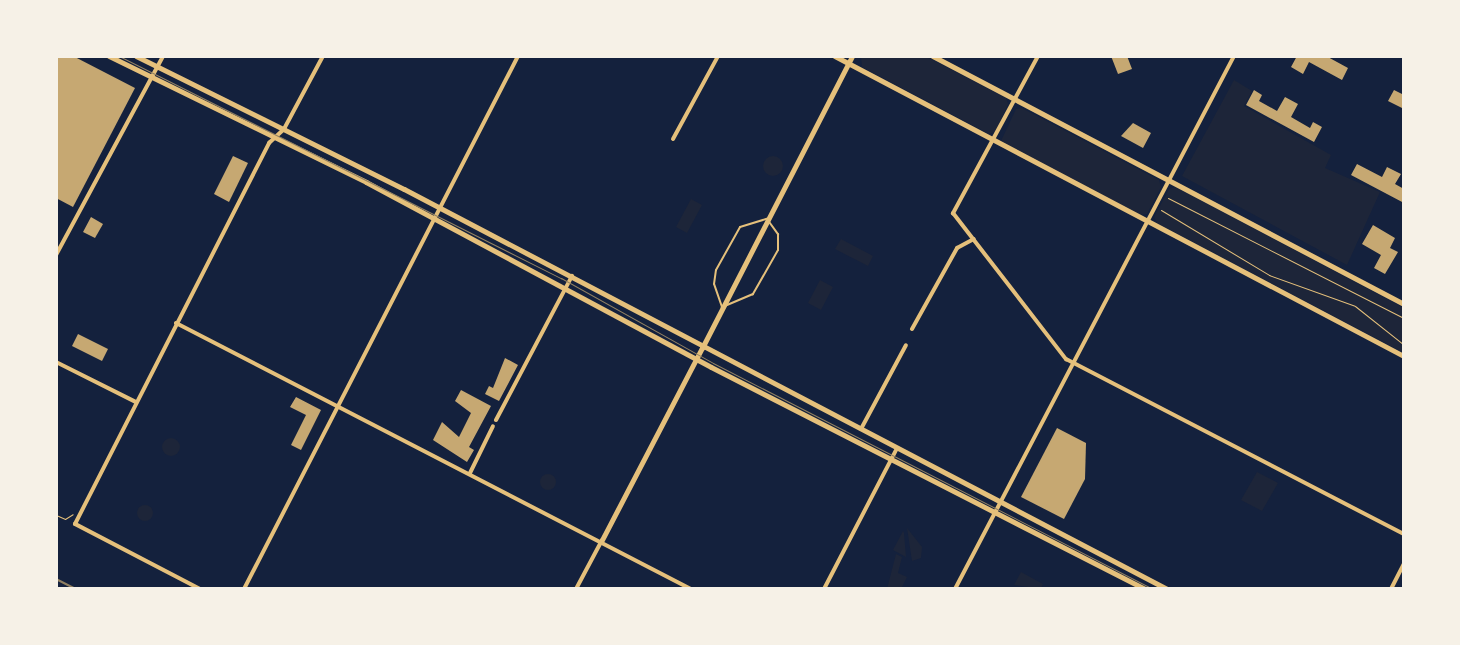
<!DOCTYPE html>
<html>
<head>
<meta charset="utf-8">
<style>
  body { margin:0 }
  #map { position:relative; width:1460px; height:645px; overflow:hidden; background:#14213d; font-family:Commissioner,sans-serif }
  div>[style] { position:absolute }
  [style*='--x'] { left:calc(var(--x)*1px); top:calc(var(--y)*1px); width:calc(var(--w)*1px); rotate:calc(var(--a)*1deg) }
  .green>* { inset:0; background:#1d2539 }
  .round { border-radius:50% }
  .building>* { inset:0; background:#c6a872 }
  .path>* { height:1px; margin:-0.5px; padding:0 0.5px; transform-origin:0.5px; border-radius:0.5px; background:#e5c07b }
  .service>* { height:2px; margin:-1px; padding:0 1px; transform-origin:1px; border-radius:1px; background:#e5c07b }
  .minor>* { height:4px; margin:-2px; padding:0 2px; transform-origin:2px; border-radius:2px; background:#e5c07b }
  .tertiary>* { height:4.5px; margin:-2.25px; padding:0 2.25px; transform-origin:2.25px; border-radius:2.25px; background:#e5c07b }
  .secondary>* { height:5px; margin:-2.5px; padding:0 2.5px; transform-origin:2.5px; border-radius:2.5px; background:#e5c07b }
  .tram>* { height:1px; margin:-0.5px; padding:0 0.5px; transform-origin:0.5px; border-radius:0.5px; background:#918062 }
  .rail>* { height:2px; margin:-1px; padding:0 1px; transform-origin:1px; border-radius:1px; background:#918062 }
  span { translate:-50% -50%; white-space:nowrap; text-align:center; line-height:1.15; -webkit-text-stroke:4.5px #f6f1e7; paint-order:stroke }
  .frame { position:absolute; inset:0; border:58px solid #f6f1e7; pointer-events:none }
</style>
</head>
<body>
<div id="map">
  <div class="green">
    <div style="clip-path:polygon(861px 56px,925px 56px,1006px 98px,1008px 104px,995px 132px,989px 134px,862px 67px)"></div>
    <div style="clip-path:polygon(1234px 80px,1252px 91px,1244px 106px,1331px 155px,1325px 168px,1380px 192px,1347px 265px,1182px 176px)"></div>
    <div style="clip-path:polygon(1022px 108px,1159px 180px,1161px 187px,1147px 214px,1140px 215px,1001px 141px,1016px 109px)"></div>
    <div class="round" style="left:763px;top:156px;width:20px;height:20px"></div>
    <div style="clip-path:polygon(1175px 187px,1404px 308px,1404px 353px,1157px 223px,1154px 217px,1169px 189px)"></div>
    <div style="clip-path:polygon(691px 199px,702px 205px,687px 233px,676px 227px)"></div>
    <div style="clip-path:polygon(841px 239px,873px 256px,868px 266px,835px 249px)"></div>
    <div style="clip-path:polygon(820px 280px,833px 287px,821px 310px,808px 303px)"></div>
    <div class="round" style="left:162px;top:438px;width:18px;height:18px"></div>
    <div style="clip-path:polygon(1257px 472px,1278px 483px,1262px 511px,1241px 500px)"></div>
    <div class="round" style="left:540px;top:474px;width:16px;height:16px"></div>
    <div class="round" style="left:137px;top:505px;width:16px;height:16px"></div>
    <div style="clip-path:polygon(907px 528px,922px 547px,921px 558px,912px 561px)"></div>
    <div style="clip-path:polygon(903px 531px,904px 533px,906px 557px,893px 550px)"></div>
    <div style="clip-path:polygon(896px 554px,902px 557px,898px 573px,907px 577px,901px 589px,887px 589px)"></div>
    <div style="clip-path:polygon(1021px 572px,1043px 584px,1041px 589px,1014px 585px)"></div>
  </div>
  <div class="building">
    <div style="clip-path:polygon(56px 56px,73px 56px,135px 88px,73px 207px,56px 198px)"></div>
    <div style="clip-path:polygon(1111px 56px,1127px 56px,1132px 69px,1118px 74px)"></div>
    <div style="clip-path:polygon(1297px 56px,1326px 56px,1348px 68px,1342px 80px,1309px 62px,1303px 74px,1291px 67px)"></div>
    <div style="clip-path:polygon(1254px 90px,1262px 95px,1259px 101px,1277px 111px,1285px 97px,1298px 104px,1291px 117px,1310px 128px,1313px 122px,1322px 127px,1314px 142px,1246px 105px)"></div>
    <div style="clip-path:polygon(1394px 90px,1404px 95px,1404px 109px,1388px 101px)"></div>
    <div style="clip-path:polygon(1133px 123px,1151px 133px,1143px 148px,1121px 136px)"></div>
    <div style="clip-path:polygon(233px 156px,248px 163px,229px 202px,214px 194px)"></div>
    <div style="clip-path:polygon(1357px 164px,1382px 177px,1387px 167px,1401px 174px,1395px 184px,1404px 189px,1404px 203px,1351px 175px)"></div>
    <div style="clip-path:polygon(91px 217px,103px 224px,95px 238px,83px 232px)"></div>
    <div style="clip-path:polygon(1373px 225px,1395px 238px,1390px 248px,1398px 252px,1385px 274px,1374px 268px,1381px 255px,1362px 244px)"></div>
    <div style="clip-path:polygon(78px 334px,108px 349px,102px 361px,72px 346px)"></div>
    <div style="clip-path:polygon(505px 358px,518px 365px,499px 401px,485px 394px,489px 386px,493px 388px)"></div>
    <div style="clip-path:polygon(461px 390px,491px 406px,469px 447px,474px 450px,467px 462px,433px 440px,442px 422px,459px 437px,471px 413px,455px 401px)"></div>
    <div style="clip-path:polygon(296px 397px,321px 410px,301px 450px,291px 445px,306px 415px,290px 407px)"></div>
    <div style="clip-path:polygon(1057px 428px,1086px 443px,1085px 479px,1064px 519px,1021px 497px)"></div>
  </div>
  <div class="path">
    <div style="--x:1168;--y:198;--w:265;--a:27"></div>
    <div style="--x:1161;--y:210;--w:126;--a:31"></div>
    <div style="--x:1269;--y:275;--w:91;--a:19.8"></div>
    <div style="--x:1355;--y:306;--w:63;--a:38.5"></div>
    <div style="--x:56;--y:515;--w:10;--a:24"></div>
    <div style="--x:65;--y:519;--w:9;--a:-32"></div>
  </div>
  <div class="service">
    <div style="--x:767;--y:219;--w:19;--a:54"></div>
    <div style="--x:778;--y:234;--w:16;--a:90"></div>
    <div style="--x:778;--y:250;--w:51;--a:119.6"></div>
    <div style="--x:753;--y:294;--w:34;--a:157"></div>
    <div style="--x:722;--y:307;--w:24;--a:-109"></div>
    <div style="--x:714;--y:284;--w:14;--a:-82"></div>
    <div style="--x:716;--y:270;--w:49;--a:-60.8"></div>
    <div style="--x:740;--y:227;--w:28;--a:-17"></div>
  </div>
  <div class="minor">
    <div style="--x:1038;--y:56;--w:179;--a:118.4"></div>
    <div style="--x:953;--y:213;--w:185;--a:52.3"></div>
    <div style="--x:1066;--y:359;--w:381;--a:27.4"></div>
    <div style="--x:673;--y:139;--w:94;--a:-61.5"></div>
    <div style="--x:56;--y:255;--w:226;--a:-61.7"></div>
    <div style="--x:176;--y:323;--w:580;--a:27.32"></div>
    <div style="--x:912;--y:329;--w:93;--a:-60.9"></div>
    <div style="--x:957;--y:248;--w:19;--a:-28"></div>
    <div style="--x:56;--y:362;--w:89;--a:26.6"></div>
    <div style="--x:496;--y:420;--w:163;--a:-62.2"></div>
    <div style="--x:861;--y:429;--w:95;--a:-61.8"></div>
    <div style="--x:470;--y:473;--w:52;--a:-63.9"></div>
    <div style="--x:200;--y:589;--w:141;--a:-152.5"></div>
    <div style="--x:75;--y:524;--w:428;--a:-63"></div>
    <div style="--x:269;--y:143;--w:21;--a:-43"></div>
    <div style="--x:284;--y:129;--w:83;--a:-61.9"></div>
    <div style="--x:244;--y:589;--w:599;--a:-62.79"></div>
    <div style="--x:576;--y:589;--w:55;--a:-62"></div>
    <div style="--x:824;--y:589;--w:157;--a:-62.6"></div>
    <div style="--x:955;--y:589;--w:602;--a:-62.37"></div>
    <div style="--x:1391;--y:589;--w:28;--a:-63"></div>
  </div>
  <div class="tertiary">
    <div style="--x:835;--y:56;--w:643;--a:27.8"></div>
    <div style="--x:933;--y:56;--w:532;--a:27.77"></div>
    <div style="--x:602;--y:540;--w:216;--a:-62.5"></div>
  </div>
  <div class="secondary">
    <div style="--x:109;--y:56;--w:286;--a:26.1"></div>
    <div style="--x:366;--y:182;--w:391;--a:28.2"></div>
    <div style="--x:711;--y:367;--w:487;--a:27.1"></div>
    <div style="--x:136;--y:56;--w:299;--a:26.4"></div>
    <div style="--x:404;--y:189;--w:861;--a:27.67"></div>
    <div style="--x:702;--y:348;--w:328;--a:-62.8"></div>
  </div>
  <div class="tram">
    <div style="--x:119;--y:56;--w:495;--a:26.7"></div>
    <div style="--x:561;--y:278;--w:174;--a:29.2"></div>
    <div style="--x:713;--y:363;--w:494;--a:27.2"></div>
  </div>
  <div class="rail">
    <div style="--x:56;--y:579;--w:22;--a:27"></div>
  </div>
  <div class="frame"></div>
</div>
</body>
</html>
